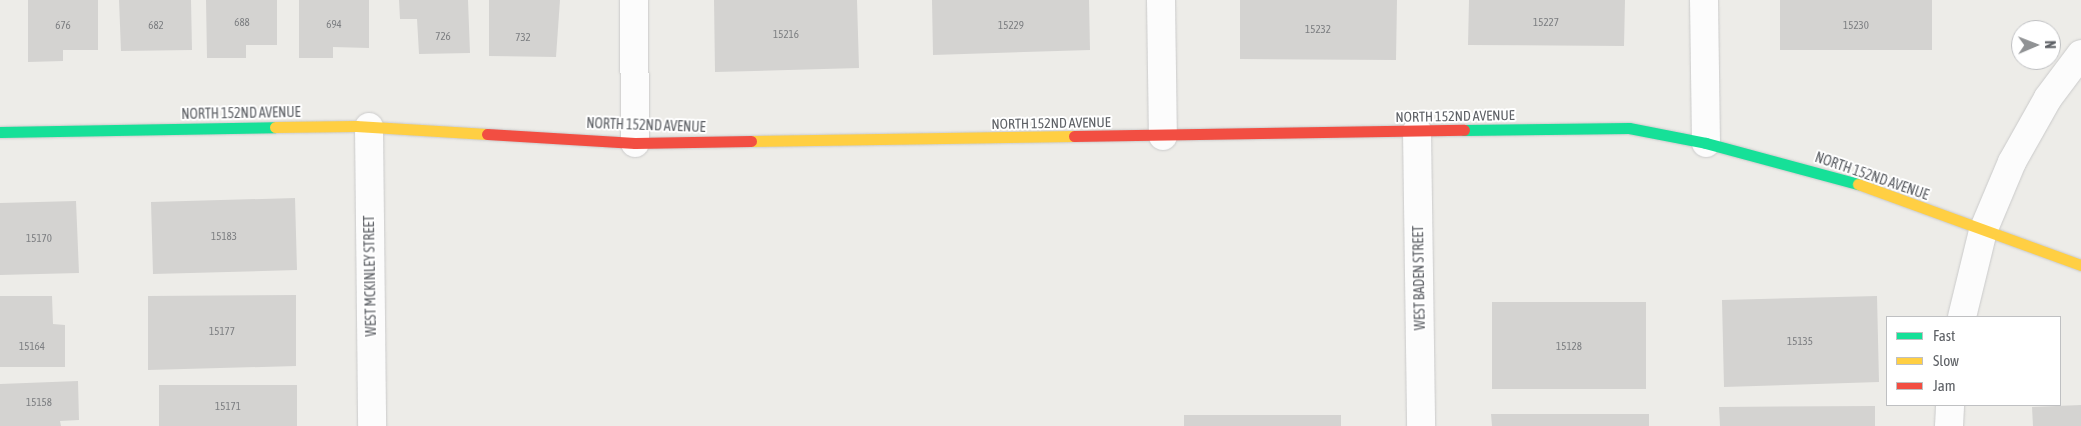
<!DOCTYPE html>
<html>
<head>
<meta charset="utf-8">
<style>
  body { margin:0 }
  #map { position:relative; width:2081px; height:426px; overflow:hidden; background:#edece8; font-family:"Asap Condensed",sans-serif }
  div>[style] { position:absolute }
  [style*='--x'] { left:calc(var(--x)*1px); top:calc(var(--y)*1px); width:calc(var(--w)*1px); rotate:calc(var(--a)*1deg) }
  .building>* { inset:0; background:#d4d3d1 }
  .roads { filter:drop-shadow(0 0 1px #cacaca) drop-shadow(0 0 1px #cacaca) }
  .street>* { height:28px; margin:-14px; padding:0 14px; transform-origin:14px; border-radius:14px; background:#fcfcfc }
  .fast>* { height:11px; margin:-5.5px; padding:0 5.5px; transform-origin:5.5px; border-radius:5.5px; background:#16e098 }
  .slow>* { height:11px; margin:-5.5px; padding:0 5.5px; transform-origin:5.5px; border-radius:5.5px; background:#ffcf43 }
  .jam>* { height:11px; margin:-5.5px; padding:0 5.5px; transform-origin:5.5px; border-radius:5.5px; background:#f24e42 }
  span { translate:-50% -50%; white-space:nowrap; text-align:center; line-height:1.15; -webkit-text-stroke:4px #fff; paint-order:stroke }
  .number-label { font-size:11px; color:#7d7f82 }
  .number-label span { -webkit-text-stroke-width:0 }
  .street-label { font-size:14px; color:#5e6166 }
  .legend { position:absolute; left:1886px; top:316px; width:175px; height:90px; box-sizing:border-box; background:#fff; border:1px solid #bfc0c2; margin:0; padding:6px 9px; list-style:none; font-size:15px; color:#5e6166 }
  .legend li { display:flex; align-items:center; gap:10px; height:25px }
  .legend b { width:25px; border:1px solid #bfc0c2 }
  .north { position:absolute; left:2011px; top:20px; width:50px; height:50px; box-sizing:border-box; background:#fff; border:1px solid #bfc0c2; border-radius:50%; rotate:89deg; font-size:14px; font-weight:700; line-height:20px; text-align:center; color:#5e6166 }
  .north::after { content:''; display:block; margin:auto; width:18px; height:22px; background:#909294; clip-path:polygon(50% 0,100% 100%,50% 72%,0 100%) }
</style>
</head>
<body>
<div id="map">
  <div class="building">
    <div style="clip-path:polygon(28px 0,98px 0,98px 50px,63px 50px,63px 61px,28px 62px)"></div>
    <div style="clip-path:polygon(119px 0,191px 0,192px 50px,121px 51px)"></div>
    <div style="clip-path:polygon(206px 0,277px 0,277px 45px,246px 45px,246px 58px,207px 58px)"></div>
    <div style="clip-path:polygon(299px 0,369px 0,369px 48px,333px 47px,333px 58px,299px 58px)"></div>
    <div style="clip-path:polygon(399px 0,468px 0,470px 53px,419px 54px,417px 19px,400px 19px)"></div>
    <div style="clip-path:polygon(489px 0,560px 0,556px 57px,489px 56px)"></div>
    <div style="clip-path:polygon(714px 0,857px 0,859px 68px,715px 72px)"></div>
    <div style="clip-path:polygon(932px 0,1089px 0,1090px 50px,933px 55px)"></div>
    <div style="clip-path:polygon(1240px 0,1397px 0,1396px 60px,1240px 59px)"></div>
    <div style="clip-path:polygon(1469px 0,1625px 0,1624px 46px,1468px 45px)"></div>
    <div style="clip-path:polygon(1780px 0,1932px 0,1932px 50px,1780px 50px)"></div>
    <div style="clip-path:polygon(295px 198px,297px 270px,153px 274px,151px 202px)"></div>
    <div style="clip-path:polygon(76px 201px,79px 273px,0 275px,0 203px)"></div>
    <div style="clip-path:polygon(296px 295px,296px 366px,148px 370px,148px 296px)"></div>
    <div style="clip-path:polygon(0 296px,52px 296px,53px 324px,65px 325px,65px 367px,0 367px)"></div>
    <div style="clip-path:polygon(1877px 296px,1879px 382px,1724px 387px,1722px 300px)"></div>
    <div style="clip-path:polygon(1492px 302px,1646px 302px,1646px 389px,1492px 389px)"></div>
    <div style="clip-path:polygon(78px 381px,79px 420px,60px 421px,61px 426px,0 426px,0 384px)"></div>
    <div style="clip-path:polygon(159px 385px,297px 385px,297px 426px,159px 426px)"></div>
    <div style="clip-path:polygon(2081px 405px,2081px 426px,2033px 426px,2032px 407px)"></div>
    <div style="clip-path:polygon(1875px 406px,1875px 426px,1720px 426px,1719px 407px)"></div>
    <div style="clip-path:polygon(1491px 414px,1649px 414px,1649px 426px,1492px 426px)"></div>
    <div style="clip-path:polygon(1184px 415px,1341px 415px,1341px 426px,1184px 426px)"></div>
  </div>
  <div class="roads">
    <div class="street">
      <div style="--x:634;--y:0;--w:143;--a:89.6"></div>
      <div style="--x:1161;--y:0;--w:136;--a:89.2"></div>
      <div style="--x:1704;--y:0;--w:143;--a:89.2"></div>
      <div style="--x:369;--y:127;--w:299;--a:89.4"></div>
      <div style="--x:1417;--y:131;--w:295;--a:89.2"></div>
      <div style="--x:1962;--y:317;--w:89;--a:-76.3"></div>
      <div style="--x:1983;--y:231;--w:75;--a:-67.2"></div>
      <div style="--x:2012;--y:162;--w:73;--a:-60.6"></div>
      <div style="--x:2048;--y:98;--w:55;--a:-53.1"></div>
      <div style="--x:1949;--y:426;--w:21;--a:-87"></div>
    </div>
    <div class="fast">
      <div style="--x:1464;--y:130;--w:165;--a:-0.7"></div>
      <div style="--x:1629;--y:128;--w:78;--a:11"></div>
      <div style="--x:1706;--y:143;--w:157;--a:15.1"></div>
      <div style="--x:0;--y:132;--w:275;--a:-1"></div>
    </div>
    <div class="slow">
      <div style="--x:275;--y:127;--w:81;--a:-0.7"></div>
      <div style="--x:356;--y:126;--w:131;--a:3.5"></div>
      <div style="--x:751;--y:141;--w:323;--a:-0.9"></div>
      <div style="--x:1858;--y:184;--w:237;--a:20"></div>
    </div>
    <div class="jam">
      <div style="--x:487;--y:134;--w:148;--a:3.5"></div>
      <div style="--x:635;--y:143;--w:116;--a:-1"></div>
      <div style="--x:1074;--y:136;--w:390;--a:-0.9"></div>
    </div>
  </div>
  <div class="number-label">
    <span style="left:242px;top:22px">688</span>
    <span style="left:1546px;top:22px">15227</span>
    <span style="left:334px;top:24px">694</span>
    <span style="left:63px;top:25px">676</span>
    <span style="left:156px;top:25px">682</span>
    <span style="left:1011px;top:25px">15229</span>
    <span style="left:1856px;top:25px">15230</span>
    <span style="left:1318px;top:29px">15232</span>
    <span style="left:786px;top:34px">15216</span>
    <span style="left:443px;top:36px">726</span>
    <span style="left:523px;top:37px">732</span>
    <span style="left:224px;top:236px">15183</span>
    <span style="left:39px;top:238px">15170</span>
    <span style="left:222px;top:331px">15177</span>
    <span style="left:1800px;top:341px">15135</span>
    <span style="left:32px;top:346px">15164</span>
    <span style="left:1569px;top:346px">15128</span>
    <span style="left:39px;top:402px">15158</span>
    <span style="left:228px;top:406px">15171</span>
  </div>
  <div class="street-label">
    <span style="left:241px;top:113px;rotate:-1deg">NORTH 152ND AVENUE</span>
    <span style="left:1455px;top:116px;rotate:-1deg">NORTH 152ND AVENUE</span>
    <span style="left:1051px;top:123px;rotate:-1deg">NORTH 152ND AVENUE</span>
    <span style="left:646px;top:125px;rotate:2deg">NORTH 152ND AVENUE</span>
    <span style="left:1872px;top:176px;rotate:19deg">NORTH 152ND AVENUE</span>
    <span style="left:370px;top:276px;rotate:-91deg">WEST MCKINLEY STREET</span>
    <span style="left:1419px;top:278px;rotate:-91deg">WEST BADEN STREET</span>
  </div>
  <ul class="legend">
  <li><b style="height:6px;background:#16e098"></b>Fast</li>
  <li><b style="height:6px;background:#ffcf43"></b>Slow</li>
  <li><b style="height:6px;background:#f24e42"></b>Jam</li>
  </ul>
  <div class="north">N</div>
</div>
</body>
</html>
